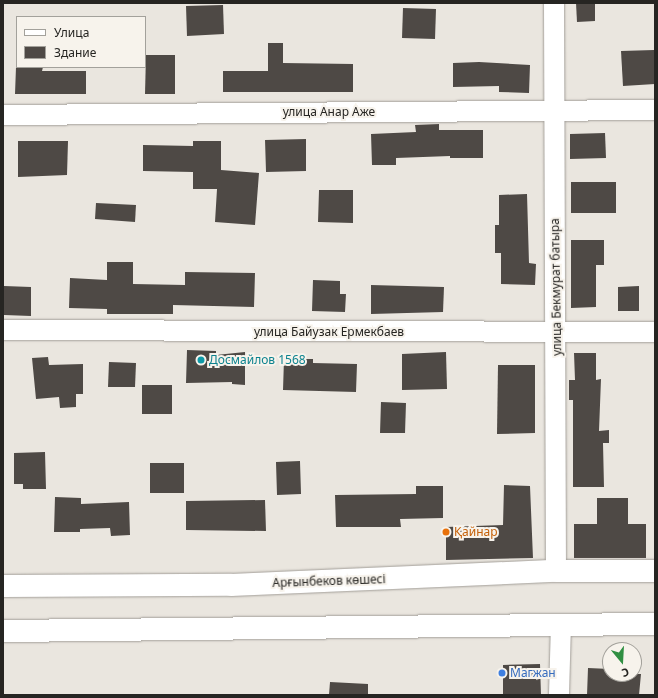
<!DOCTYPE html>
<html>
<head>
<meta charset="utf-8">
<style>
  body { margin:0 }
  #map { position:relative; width:658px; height:698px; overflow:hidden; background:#eae6df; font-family:"Noto Sans",sans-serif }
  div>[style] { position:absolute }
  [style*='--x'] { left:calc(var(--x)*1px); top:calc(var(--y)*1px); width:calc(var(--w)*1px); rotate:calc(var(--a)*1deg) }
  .building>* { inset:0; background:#4e4945 }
  .roads { filter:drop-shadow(0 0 1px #a29e98) drop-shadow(0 0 1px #a29e98) }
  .minor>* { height:20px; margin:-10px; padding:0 10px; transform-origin:10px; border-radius:10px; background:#fff }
  .major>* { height:22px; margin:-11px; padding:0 11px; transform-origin:11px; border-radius:11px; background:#fff }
  .dots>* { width:11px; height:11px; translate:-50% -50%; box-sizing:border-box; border:2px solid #f7f3ec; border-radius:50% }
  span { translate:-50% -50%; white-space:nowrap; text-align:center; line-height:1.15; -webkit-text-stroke:4px #f7f3ec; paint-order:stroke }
  .street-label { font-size:12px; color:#262522 }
  .culture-label { font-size:12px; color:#0d838f }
  .left { translate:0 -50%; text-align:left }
  .food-label { font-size:12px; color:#c56008 }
  .shop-label { font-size:12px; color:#366cbe }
  .frame { position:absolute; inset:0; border:4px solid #262522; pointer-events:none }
  .legend { position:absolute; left:16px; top:16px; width:130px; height:52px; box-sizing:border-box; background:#f7f3ec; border:1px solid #a3a19b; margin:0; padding:5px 7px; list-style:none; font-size:12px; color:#262522 }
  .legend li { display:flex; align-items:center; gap:8px; height:20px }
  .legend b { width:20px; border:1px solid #a3a19b }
  .north { position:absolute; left:602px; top:642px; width:40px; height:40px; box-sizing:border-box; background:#f7f3ec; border:1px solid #a3a19b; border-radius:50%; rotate:162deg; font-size:11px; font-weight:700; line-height:16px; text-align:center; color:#262522 }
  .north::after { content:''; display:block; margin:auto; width:14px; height:18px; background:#308f42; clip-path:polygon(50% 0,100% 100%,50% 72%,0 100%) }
</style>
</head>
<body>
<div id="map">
  <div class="building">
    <div style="clip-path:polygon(576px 3px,595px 3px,595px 21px,577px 22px)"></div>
    <div style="clip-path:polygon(223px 5px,224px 34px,187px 36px,186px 6px)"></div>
    <div style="clip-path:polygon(403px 8px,436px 9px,435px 39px,402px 38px)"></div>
    <div style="clip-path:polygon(268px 43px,283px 43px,283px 63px,353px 64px,353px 92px,223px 92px,223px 71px,268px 71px)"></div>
    <div style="clip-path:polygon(654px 50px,655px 84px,623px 86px,621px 51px)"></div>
    <div style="clip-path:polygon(146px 55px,175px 55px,175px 94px,145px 94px)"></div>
    <div style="clip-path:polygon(479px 62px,530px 65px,529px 93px,499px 92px,499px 86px,453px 87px,453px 63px)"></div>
    <div style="clip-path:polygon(16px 67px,43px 67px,42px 71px,86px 71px,86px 94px,15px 94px)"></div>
    <div style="clip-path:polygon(439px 124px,439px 130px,483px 130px,483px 158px,450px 158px,450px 156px,396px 158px,396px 165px,372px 165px,371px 134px,416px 132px,415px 125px)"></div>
    <div style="clip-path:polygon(605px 133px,606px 158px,570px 159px,570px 134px)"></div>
    <div style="clip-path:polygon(306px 139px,306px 171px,266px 172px,265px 140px)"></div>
    <div style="clip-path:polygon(18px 141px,68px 141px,67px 175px,18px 177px)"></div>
    <div style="clip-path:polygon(193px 141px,221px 141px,221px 170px,259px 173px,255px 225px,215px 222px,217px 189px,193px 189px,193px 172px,143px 171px,143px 145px,193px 146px)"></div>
    <div style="clip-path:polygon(571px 182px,616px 182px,616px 213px,571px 213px)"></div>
    <div style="clip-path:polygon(319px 190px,353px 190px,353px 223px,318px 222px)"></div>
    <div style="clip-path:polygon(527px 194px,529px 263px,536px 264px,535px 285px,501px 284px,501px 253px,495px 253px,495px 225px,499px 225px,499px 195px)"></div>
    <div style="clip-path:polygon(96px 203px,136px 205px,135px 222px,95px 219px)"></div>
    <div style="clip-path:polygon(571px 240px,604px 240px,604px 265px,596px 265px,596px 307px,571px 308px)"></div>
    <div style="clip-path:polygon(107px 262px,133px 262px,133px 284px,185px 285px,185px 272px,255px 273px,254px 307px,173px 305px,173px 314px,107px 314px,107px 309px,69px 308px,70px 278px,107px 280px)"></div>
    <div style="clip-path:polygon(313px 280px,340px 281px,340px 294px,346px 294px,345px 312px,312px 311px)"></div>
    <div style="clip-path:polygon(371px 285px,444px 287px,443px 312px,371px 314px)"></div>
    <div style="clip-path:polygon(4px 286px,31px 287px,31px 316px,4px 315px)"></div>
    <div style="clip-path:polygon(639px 286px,639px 311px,618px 311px,618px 287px)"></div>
    <div style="clip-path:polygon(187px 350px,216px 351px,216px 355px,245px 352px,245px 385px,232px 384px,232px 382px,186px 383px)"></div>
    <div style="clip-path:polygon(446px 352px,447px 389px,402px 390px,402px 354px)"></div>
    <div style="clip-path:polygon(574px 353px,596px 353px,596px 380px,601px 379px,599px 431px,609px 430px,609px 443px,603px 443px,604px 487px,573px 487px,573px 400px,569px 400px,569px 380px,575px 380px)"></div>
    <div style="clip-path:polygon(48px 357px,49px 365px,83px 364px,83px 394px,76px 394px,76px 407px,60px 408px,59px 397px,36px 399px,32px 358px)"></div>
    <div style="clip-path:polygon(284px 359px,313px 359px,313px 363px,357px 364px,356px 392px,283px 390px)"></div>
    <div style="clip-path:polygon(109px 362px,136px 363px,135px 387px,108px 387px)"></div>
    <div style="clip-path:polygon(498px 365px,535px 365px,535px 433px,497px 434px)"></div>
    <div style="clip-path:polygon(142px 385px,172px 385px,172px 414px,142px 414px)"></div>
    <div style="clip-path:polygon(381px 402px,406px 403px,405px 433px,380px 433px)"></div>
    <div style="clip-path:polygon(45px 452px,46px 489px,23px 489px,23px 484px,14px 484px,14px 453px)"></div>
    <div style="clip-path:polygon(300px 461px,301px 494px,277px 495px,276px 462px)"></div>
    <div style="clip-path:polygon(150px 463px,184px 463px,184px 493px,150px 493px)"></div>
    <div style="clip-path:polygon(504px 485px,530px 486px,533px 558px,446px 560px,446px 527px,503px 525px)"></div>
    <div style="clip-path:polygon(416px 486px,443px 486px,443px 518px,400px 519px,401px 527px,336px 527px,335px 495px,416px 494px)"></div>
    <div style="clip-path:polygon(55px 497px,81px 498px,81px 504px,129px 502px,130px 535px,111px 536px,110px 528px,80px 529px,80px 532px,54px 532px)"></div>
    <div style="clip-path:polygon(597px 498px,628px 498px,628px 524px,646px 524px,646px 558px,574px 558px,574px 524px,597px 524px)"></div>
    <div style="clip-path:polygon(265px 500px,266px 531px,186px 530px,186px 501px)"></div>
    <div style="clip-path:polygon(540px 664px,541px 695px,503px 695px,503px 665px)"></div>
    <div style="clip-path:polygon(588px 668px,610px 669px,610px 674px,641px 674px,639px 695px,587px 695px)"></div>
    <div style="clip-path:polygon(330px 682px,368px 684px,368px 695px,329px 695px)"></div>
  </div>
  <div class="roads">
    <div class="minor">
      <div style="--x:554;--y:3;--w:568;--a:89.8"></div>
      <div style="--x:3;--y:115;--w:652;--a:-0.44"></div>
      <div style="--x:3;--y:330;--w:652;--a:0.18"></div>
      <div style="--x:559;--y:695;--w:70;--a:-88.4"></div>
    </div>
    <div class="major">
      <div style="--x:3;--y:586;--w:228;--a:-0.3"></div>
      <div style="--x:231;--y:585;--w:325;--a:-2.5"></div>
      <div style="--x:556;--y:571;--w:99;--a:0"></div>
      <div style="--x:3;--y:631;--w:652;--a:-0.62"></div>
    </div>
  </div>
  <div class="dots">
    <div style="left:201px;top:360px;background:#0f9aa8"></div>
    <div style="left:446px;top:532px;background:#e8710a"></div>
    <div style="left:502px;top:673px;background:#3f7fe0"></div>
  </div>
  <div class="street-label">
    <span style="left:329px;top:112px">улица Анар Аже</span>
    <span style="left:556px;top:287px;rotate:-91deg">улица Бекмурат батыра</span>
    <span style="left:329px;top:332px">улица Байузак Ермекбаев</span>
    <span style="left:329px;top:581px;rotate:-2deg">Арғынбеков көшесі</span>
  </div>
  <div class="culture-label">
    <span class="left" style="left:209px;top:360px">Досмайлов 1568</span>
  </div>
  <div class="food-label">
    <span class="left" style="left:454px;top:532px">Қайнар</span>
  </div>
  <div class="shop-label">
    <span class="left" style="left:510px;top:673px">Магжан</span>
  </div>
  <div class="frame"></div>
  <ul class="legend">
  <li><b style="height:5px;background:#fff"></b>Улица</li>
  <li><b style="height:11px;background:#4e4945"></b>Здание</li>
  </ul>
  <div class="north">С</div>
</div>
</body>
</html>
